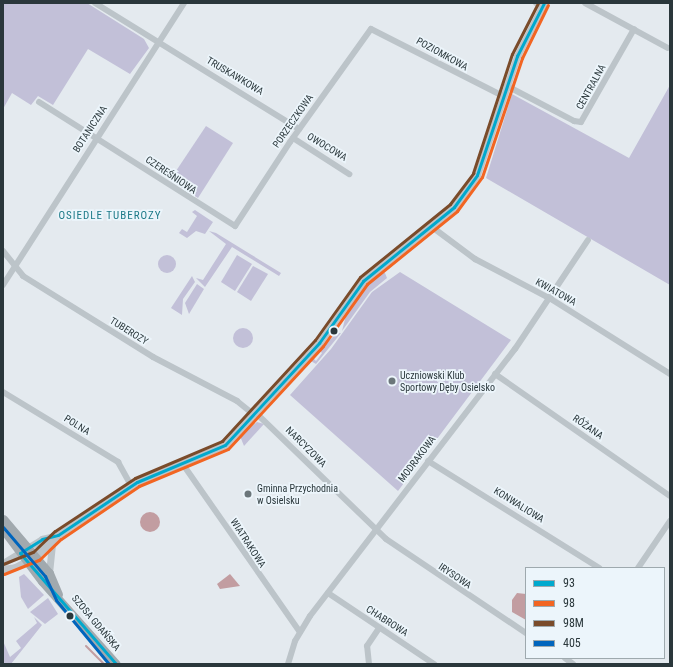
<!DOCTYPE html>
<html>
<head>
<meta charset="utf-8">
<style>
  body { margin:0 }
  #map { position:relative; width:673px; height:667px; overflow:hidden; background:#e4eaef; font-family:"Roboto Condensed",sans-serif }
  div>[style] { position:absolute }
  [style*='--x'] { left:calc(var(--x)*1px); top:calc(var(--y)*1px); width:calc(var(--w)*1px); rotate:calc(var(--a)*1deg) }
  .green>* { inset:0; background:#c2c0d8 }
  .round { border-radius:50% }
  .water>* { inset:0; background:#c29da1 }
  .stream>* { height:2px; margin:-1px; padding:0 1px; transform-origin:1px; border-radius:1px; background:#c29da1 }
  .minor>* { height:6px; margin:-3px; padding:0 3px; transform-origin:3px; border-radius:3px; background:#bcc4c9 }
  .tertiary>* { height:7px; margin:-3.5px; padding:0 3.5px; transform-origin:3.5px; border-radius:3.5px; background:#bcc4c9 }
  .primary>* { height:9px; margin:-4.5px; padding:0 4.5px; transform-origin:4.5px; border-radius:4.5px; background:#a1a9ae }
  .bus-1>* { height:3px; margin:-1.5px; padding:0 1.5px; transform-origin:1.5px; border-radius:1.5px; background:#00a9ce }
  .bus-2>* { height:3px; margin:-1.5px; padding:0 1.5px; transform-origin:1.5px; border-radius:1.5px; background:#f26522 }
  .bus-3>* { height:3px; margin:-1.5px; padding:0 1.5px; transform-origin:1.5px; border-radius:1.5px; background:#7a4b2a }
  .bus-4>* { height:3px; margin:-1.5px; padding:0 1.5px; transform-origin:1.5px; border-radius:1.5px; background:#0065bd }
  .dots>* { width:11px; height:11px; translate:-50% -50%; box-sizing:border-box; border:2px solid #ecf5fb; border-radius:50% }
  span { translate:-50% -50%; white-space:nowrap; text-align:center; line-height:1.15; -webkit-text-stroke:3.5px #ecf5fb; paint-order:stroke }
  .street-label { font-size:10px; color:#2a373b }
  .poi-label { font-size:10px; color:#2a373b }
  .left { translate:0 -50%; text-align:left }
  .neighbourhood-label { font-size:11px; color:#1d7a88; letter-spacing:1px }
  .frame { position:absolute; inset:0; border:4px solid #2a373b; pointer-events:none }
  .legend { position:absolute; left:525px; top:567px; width:140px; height:92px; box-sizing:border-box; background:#ecf5fb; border:1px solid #9ea9ae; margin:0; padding:5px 7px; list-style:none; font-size:12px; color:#2a373b }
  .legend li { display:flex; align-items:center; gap:8px; height:20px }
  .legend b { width:20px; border:1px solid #9ea9ae }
</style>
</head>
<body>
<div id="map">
  <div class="green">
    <div style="clip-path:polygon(3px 3px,87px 3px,144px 39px,149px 48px,130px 74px,88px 49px,53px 105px,38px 96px,31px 105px,12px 93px,3px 109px)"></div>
    <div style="clip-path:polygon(670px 85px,670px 285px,486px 178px,512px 94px,629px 158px)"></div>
    <div style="clip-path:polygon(206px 126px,233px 143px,198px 198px,170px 180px)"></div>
    <div style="clip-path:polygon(195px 210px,213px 222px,205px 234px,196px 231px,187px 238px,179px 233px,182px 229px,187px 232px,197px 216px,192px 212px)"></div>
    <div style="clip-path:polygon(209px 231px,216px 233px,281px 273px,279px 276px,232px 247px,205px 287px,196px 278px,203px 280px,226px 244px)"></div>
    <div class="round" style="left:158px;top:255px;width:18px;height:18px"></div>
    <div style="clip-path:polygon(237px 255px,252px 264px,235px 291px,221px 282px)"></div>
    <div style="clip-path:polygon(253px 266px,268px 274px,251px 301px,237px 292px)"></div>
    <div style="clip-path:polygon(400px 272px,511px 340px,398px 491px,290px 395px,331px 349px,372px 292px)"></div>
    <div style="clip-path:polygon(378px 273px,385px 273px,387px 278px,370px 292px,342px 331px,348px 307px,363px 286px)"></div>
    <div style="clip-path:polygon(192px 276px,195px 282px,183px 299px,182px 315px,171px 308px)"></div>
    <div style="clip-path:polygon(197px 284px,204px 289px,189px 314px,185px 303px)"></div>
    <div class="round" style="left:233px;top:328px;width:20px;height:20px"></div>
    <div style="clip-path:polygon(337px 333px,341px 333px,316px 364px,309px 360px,312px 357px,316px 361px,322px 353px,319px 350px)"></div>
    <div style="clip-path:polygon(257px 422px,264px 424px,244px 446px,240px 436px)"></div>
    <div style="clip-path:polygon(24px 574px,44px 595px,28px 609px,21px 597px,19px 577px)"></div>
    <div style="clip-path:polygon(48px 598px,58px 614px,45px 624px,30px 612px)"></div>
    <div style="clip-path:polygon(34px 617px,42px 625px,11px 664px,3px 664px,3px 641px,10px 657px,21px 648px,16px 641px,37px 623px)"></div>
  </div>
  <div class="water">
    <div class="round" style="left:140px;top:512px;width:20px;height:20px"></div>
    <div style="clip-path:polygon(230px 574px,240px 586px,220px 589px,217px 584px)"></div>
    <div style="clip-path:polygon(517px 593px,526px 594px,526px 620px,512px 612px,512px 600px)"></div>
  </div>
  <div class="stream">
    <div style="--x:86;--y:646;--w:25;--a:45"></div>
  </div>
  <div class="minor">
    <div style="--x:95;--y:3;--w:240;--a:31.7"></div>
    <div style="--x:536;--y:3;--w:7;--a:27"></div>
    <div style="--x:585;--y:3;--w:94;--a:28.5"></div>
    <div style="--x:507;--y:86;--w:76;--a:27.6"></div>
    <div style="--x:574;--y:121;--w:7;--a:8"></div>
    <div style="--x:581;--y:122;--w:107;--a:-60.3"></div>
    <div style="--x:39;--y:102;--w:232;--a:32.3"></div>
    <div style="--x:235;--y:226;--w:100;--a:-56.8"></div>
    <div style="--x:290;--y:142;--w:139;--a:-54.4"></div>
    <div style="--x:371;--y:29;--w:148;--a:26.9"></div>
    <div style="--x:293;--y:138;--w:67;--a:32.7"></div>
    <div style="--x:432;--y:227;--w:54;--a:36.7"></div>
    <div style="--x:475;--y:259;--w:86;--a:27.8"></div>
    <div style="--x:551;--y:299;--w:141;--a:32.2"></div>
    <div style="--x:3;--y:251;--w:32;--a:51"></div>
    <div style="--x:23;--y:276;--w:153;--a:31.9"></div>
    <div style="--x:153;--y:357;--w:95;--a:27.6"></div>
    <div style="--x:237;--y:401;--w:22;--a:39"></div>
    <div style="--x:3;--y:285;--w:335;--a:-57.3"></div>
    <div style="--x:495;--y:374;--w:213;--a:34.9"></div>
    <div style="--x:3;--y:392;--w:135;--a:31.3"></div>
    <div style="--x:118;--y:462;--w:26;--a:61"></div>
    <div style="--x:256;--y:413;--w:181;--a:44.1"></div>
    <div style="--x:386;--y:539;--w:169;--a:33.9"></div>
    <div style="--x:428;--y:461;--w:202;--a:32"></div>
    <div style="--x:182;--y:463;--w:206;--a:55.1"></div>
    <div style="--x:638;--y:568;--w:57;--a:-55.8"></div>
    <div style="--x:328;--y:593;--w:128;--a:33.8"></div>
    <div style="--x:565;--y:658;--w:10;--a:37"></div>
    <div style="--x:288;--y:664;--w:24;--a:-73"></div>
    <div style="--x:295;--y:641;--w:29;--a:-59"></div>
    <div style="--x:310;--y:616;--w:337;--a:-52.5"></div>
    <div style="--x:515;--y:349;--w:131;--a:-56.2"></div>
    <div style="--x:369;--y:664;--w:18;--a:-96"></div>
    <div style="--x:367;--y:646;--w:22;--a:-56"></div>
  </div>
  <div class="tertiary">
    <div style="--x:3;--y:563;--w:46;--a:-31.6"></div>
    <div style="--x:42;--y:539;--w:16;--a:-14"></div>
    <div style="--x:3;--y:569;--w:12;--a:-9"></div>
    <div style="--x:15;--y:567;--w:24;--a:-28"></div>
    <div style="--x:36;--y:556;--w:30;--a:-44"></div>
    <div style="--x:58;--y:535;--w:95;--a:-33.9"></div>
    <div style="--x:137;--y:482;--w:95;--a:-22.8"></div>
    <div style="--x:225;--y:445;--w:139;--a:-47.3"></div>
    <div style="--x:319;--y:343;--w:76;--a:-54.6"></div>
    <div style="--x:363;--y:281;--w:117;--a:-39.1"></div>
    <div style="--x:454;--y:207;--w:39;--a:-54"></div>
    <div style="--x:477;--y:175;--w:126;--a:-71.4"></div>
    <div style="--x:517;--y:56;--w:59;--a:-63"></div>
    <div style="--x:49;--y:573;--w:31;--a:-84"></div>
  </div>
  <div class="primary">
    <div style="--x:3;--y:519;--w:71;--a:49.6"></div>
    <div style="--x:49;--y:573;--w:23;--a:67"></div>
    <div style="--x:3;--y:529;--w:65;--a:53.1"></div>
    <div style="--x:42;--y:581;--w:111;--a:48.3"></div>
  </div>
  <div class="bus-1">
    <div style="--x:20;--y:553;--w:26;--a:-32"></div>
    <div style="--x:42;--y:539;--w:16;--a:-14"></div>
    <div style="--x:58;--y:535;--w:95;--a:-33.9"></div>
    <div style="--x:137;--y:482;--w:95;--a:-22.8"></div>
    <div style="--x:225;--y:445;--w:139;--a:-47.3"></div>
    <div style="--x:319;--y:343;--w:76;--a:-54.6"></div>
    <div style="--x:363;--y:281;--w:117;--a:-39.1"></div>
    <div style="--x:454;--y:207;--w:39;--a:-54"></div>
    <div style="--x:477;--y:175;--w:126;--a:-71.4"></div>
    <div style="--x:517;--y:56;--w:59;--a:-63"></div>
    <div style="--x:20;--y:553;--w:147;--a:49.1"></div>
  </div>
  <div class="bus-2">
    <div style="--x:4;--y:574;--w:38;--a:-22"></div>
    <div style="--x:39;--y:560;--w:30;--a:-44"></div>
    <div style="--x:61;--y:539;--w:94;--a:-34.2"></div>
    <div style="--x:139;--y:486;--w:96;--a:-22.6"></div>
    <div style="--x:228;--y:449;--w:140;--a:-47.3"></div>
    <div style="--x:323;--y:346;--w:76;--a:-54.6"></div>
    <div style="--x:367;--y:284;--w:116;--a:-39"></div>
    <div style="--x:457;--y:211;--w:42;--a:-53.7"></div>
    <div style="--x:482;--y:177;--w:126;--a:-71.4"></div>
    <div style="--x:522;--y:58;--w:59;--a:-63.9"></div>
  </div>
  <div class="bus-3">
    <div style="--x:3;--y:564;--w:32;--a:-22"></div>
    <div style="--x:33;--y:552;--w:30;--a:-44"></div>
    <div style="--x:55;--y:531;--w:96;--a:-33.5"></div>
    <div style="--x:135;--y:478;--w:95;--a:-23"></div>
    <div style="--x:222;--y:441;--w:137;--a:-47.4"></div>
    <div style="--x:315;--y:340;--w:77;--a:-54.5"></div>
    <div style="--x:360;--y:277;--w:116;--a:-39"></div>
    <div style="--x:450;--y:204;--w:39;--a:-53"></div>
    <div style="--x:473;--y:173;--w:125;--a:-71.9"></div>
    <div style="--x:512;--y:54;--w:57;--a:-63"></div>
  </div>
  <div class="bus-4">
    <div style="--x:3;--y:527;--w:65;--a:49.4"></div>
    <div style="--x:45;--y:576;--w:26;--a:65"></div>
    <div style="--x:56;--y:600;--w:83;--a:50.4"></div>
  </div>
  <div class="dots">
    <div style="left:334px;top:331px;background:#2a373b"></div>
    <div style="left:392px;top:381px;background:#6b767a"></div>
    <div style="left:248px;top:494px;background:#6b767a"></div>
    <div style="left:70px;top:616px;background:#2a373b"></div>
  </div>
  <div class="street-label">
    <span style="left:442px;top:54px;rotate:29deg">POZIOMKOWA</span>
    <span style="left:235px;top:76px;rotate:31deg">TRUSKAWKOWA</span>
    <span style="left:591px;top:87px;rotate:-61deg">CENTRALNA</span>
    <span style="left:293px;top:121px;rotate:-55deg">PORZECZKOWA</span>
    <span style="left:90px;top:129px;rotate:-57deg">BOTANICZNA</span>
    <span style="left:327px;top:147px;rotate:31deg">OWOCOWA</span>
    <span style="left:171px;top:175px;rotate:34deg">CZEREŚNIOWA</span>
    <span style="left:556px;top:292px;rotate:29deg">KWIATOWA</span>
    <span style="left:129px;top:331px;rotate:32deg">TUBEROZY</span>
    <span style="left:77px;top:425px;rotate:32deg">POLNA</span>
    <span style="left:588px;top:427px;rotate:35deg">RÓŻANA</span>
    <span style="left:306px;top:447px;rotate:45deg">NARCYZOWA</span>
    <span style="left:417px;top:459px;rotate:-53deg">MODRAKOWA</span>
    <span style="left:519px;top:505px;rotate:32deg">KONWALIOWA</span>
    <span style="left:248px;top:543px;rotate:57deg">WIATRAKOWA</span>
    <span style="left:455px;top:576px;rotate:34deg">IRYSOWA</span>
    <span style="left:387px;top:621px;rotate:33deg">CHABROWA</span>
    <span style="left:96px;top:623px;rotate:50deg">SZOSA GDAŃSKA</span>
  </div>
  <div class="poi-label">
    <span class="left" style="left:400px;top:381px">Uczniowski Klub<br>Sportowy Dęby Osielsko</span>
    <span class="left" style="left:257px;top:494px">Gminna Przychodnia<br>w Osielsku</span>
  </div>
  <div class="neighbourhood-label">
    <span style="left:110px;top:216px">OSIEDLE TUBEROZY</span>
  </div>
  <div class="frame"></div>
  <ul class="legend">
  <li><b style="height:5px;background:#00a9ce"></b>93</li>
  <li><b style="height:5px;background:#f26522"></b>98</li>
  <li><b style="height:5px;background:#7a4b2a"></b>98M</li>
  <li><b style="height:5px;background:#0065bd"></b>405</li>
  </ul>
</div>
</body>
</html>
